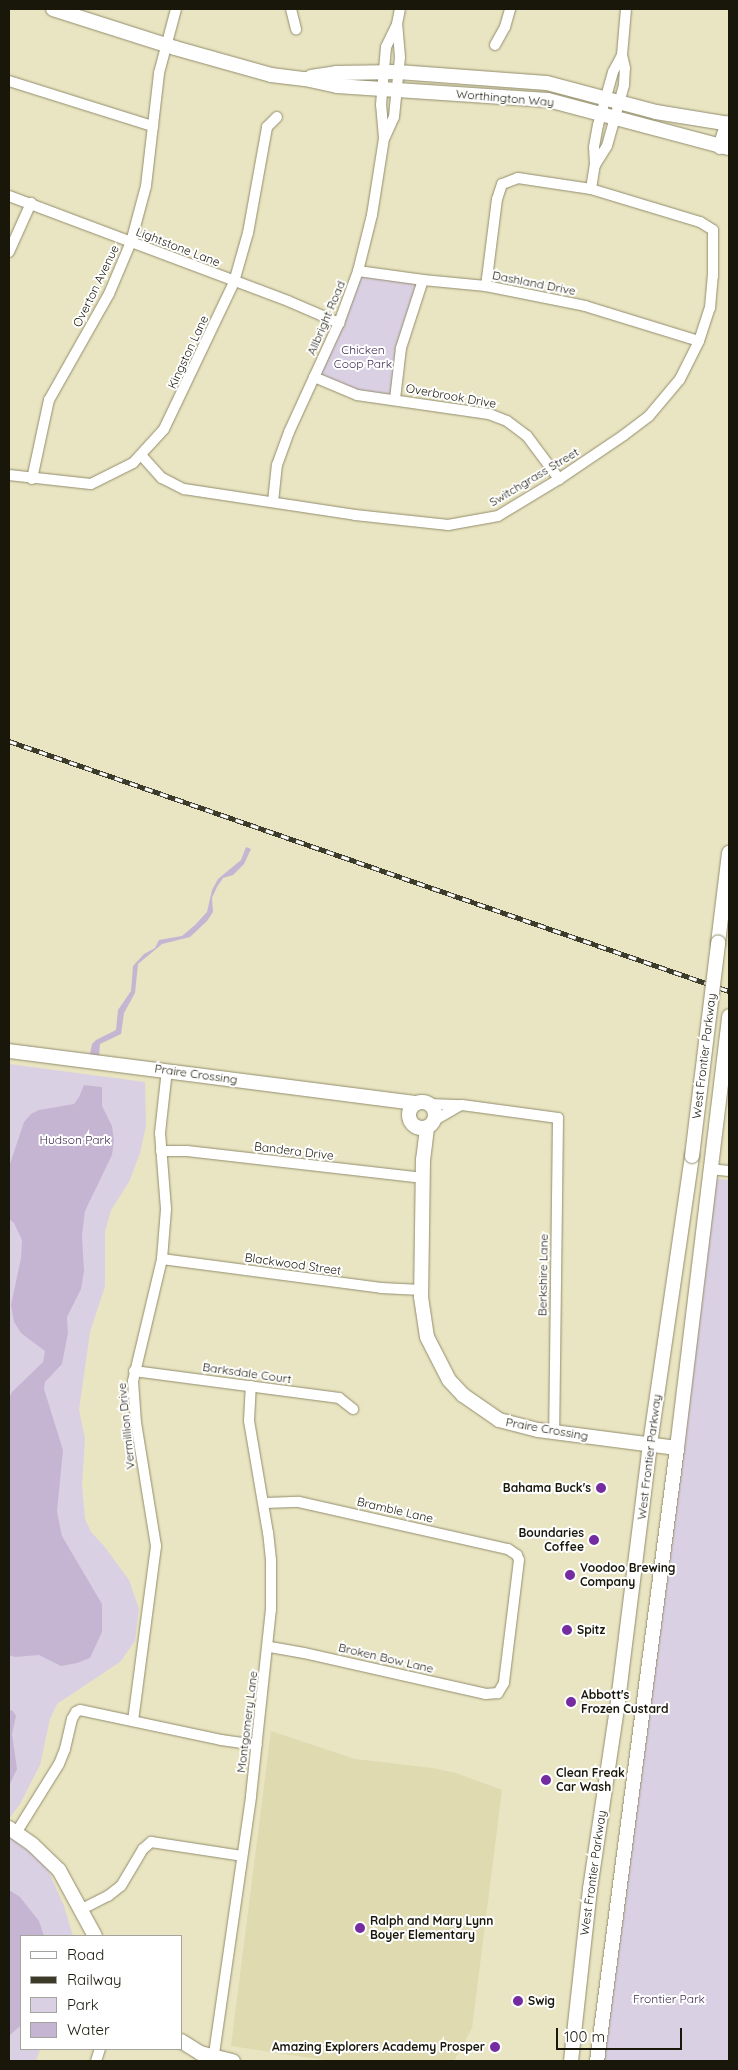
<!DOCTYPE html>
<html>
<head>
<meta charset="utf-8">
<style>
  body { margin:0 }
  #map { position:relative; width:738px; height:2070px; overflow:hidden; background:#e9e4c1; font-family:Quicksand,sans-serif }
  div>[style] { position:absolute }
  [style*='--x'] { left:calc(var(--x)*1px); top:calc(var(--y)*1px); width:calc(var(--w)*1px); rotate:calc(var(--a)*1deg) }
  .built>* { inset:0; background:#e0dab0 }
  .green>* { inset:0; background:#dad0e3 }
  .water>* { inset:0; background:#c5b5d3 }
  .roads { filter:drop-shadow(0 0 1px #928d6d) drop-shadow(0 0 1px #928d6d) }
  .street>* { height:10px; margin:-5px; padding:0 5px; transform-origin:5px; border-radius:5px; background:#fff }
  .secondary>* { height:14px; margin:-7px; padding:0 7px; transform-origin:7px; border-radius:7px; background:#fff }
  .secondary>.ring { margin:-7px; padding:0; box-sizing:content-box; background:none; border:14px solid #fff; border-radius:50% }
  .rail>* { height:4.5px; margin-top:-2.25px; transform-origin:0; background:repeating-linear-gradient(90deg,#fff 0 8px,#3c3a29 0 16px); box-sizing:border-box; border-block:1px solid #3c3a29 }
  .bridges { filter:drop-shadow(0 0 1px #928d6d) drop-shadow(0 0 1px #928d6d) }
  .secondary-bridge>* { height:14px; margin:-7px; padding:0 7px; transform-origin:7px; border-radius:7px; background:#fff }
  .dots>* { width:14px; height:14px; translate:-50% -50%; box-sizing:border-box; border:2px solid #fff; border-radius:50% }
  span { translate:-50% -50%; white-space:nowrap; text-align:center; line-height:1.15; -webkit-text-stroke:4px #fff; paint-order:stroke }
  .street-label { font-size:12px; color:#19170a }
  .park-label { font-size:12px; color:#432c55 }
  .poi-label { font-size:12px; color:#19170a; font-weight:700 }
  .right { translate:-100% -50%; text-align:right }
  .left { translate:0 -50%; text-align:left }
  .frame { position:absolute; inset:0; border:10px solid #19170a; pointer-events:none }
  .legend { position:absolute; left:20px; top:1935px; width:162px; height:115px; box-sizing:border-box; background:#fff; border:1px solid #a3a29d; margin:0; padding:6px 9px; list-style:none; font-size:15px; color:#19170a }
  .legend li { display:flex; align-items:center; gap:10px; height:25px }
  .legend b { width:25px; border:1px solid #a3a29d }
  .scale { position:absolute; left:556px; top:2028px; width:126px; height:22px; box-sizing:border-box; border:2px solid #19170a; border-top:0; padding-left:6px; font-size:15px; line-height:18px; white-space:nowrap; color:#19170a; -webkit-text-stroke:4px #fff; paint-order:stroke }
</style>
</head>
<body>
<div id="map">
  <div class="built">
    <div style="clip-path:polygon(271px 1731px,355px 1759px,432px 1768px,456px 1773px,502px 1790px,472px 2028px,454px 2061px,331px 2061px,231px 2046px)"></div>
  </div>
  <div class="green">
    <div style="clip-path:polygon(358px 271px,423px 280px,406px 328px,395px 399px,357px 395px,314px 377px)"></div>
    <div style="clip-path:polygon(9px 1064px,145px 1082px,146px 1126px,140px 1153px,129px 1182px,111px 1210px,105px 1232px,105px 1286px,90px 1332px,79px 1410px,85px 1439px,82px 1485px,85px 1519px,91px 1532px,104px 1546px,129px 1580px,139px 1609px,135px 1641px,120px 1662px,57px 1704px,50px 1719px,40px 1765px,20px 1804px,9px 1819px)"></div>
    <div style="clip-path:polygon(711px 1178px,729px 1180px,729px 2061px,601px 2061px)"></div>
    <div style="clip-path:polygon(9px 1836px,46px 1865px,64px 1906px,73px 1936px,21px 1936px,21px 2049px,40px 2049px,36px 2061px,9px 2061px)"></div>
  </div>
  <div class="water">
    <div style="clip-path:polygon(246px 847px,251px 849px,244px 864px,233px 875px,223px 878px,217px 887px,212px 898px,213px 912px,207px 921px,190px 937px,162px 944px,138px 964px,135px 993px,124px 1013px,121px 1034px,100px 1044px,99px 1056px,90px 1054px,92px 1044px,96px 1040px,116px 1030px,118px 1010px,131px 991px,133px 966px,144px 954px,155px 948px,159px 940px,182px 936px,195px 925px,207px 912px,212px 890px,218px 879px,241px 860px)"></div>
    <div style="clip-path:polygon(84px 1085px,102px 1087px,102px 1106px,112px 1126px,114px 1140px,112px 1155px,85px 1211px,82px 1236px,84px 1271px,81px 1289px,67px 1317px,68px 1333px,62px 1364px,45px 1382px,44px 1389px,63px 1450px,57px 1512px,62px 1536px,102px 1604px,102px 1632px,90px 1658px,77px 1663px,61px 1666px,39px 1655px,15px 1657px,9px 1655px,9px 1398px,12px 1392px,43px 1362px,45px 1351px,21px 1333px,14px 1322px,11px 1305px,21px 1258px,22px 1240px,14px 1223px,9px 1219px,9px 1167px,24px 1122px,31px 1114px,39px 1110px,74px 1104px,79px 1097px)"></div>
    <div style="clip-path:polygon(12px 1710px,16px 1716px,12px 1734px,17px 1769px,9px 1786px,9px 1711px)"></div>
    <div style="clip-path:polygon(9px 1890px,20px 1897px,39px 1921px,44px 1936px,21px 1936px,21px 2025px,9px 2036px)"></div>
  </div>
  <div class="roads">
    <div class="street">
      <div style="--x:291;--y:9;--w:21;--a:76"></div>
      <div style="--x:495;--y:45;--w:21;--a:-61"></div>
      <div style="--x:505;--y:27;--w:19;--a:-74"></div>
      <div style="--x:9;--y:81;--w:151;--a:17.4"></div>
      <div style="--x:385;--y:137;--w:22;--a:-66"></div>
      <div style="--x:394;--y:117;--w:60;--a:-84.3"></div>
      <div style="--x:400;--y:57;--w:33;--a:-95"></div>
      <div style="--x:595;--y:165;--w:22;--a:-58"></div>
      <div style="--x:607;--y:146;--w:63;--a:-74.4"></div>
      <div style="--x:624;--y:85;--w:17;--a:-87"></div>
      <div style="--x:625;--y:68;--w:13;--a:-103"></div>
      <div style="--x:622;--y:55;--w:46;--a:-85"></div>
      <div style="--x:591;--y:189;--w:24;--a:-81"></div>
      <div style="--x:595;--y:165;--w:18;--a:-93"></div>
      <div style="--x:594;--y:147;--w:22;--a:-80"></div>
      <div style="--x:598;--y:125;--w:55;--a:-74.2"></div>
      <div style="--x:613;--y:72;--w:19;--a:-62"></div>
      <div style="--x:9;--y:196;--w:298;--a:20.6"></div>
      <div style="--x:288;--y:301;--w:56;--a:23.3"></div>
      <div style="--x:9;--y:252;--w:54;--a:-65.8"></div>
      <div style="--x:358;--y:271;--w:66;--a:7.9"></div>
      <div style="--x:423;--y:280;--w:63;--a:5.4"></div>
      <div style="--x:486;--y:286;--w:101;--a:11.4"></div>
      <div style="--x:585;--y:306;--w:119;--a:17.1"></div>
      <div style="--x:314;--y:377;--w:47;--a:22.7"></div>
      <div style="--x:357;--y:395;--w:133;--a:8.2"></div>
      <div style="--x:489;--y:414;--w:19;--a:21"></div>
      <div style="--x:507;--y:421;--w:25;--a:37"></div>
      <div style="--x:527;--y:436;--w:54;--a:53.3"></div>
      <div style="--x:395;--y:399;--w:51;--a:-83.3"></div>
      <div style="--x:401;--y:348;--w:71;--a:-72.1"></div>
      <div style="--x:141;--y:455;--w:31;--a:48"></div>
      <div style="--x:162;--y:478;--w:25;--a:27"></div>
      <div style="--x:184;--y:489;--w:173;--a:8.6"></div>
      <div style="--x:355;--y:515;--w:94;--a:6.1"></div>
      <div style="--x:448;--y:525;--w:51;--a:-10.2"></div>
      <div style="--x:498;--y:516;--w:71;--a:-31.2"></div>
      <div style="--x:559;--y:479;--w:78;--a:-34.1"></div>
      <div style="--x:624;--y:435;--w:31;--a:-37"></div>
      <div style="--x:649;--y:416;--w:48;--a:-50"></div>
      <div style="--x:680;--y:379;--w:42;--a:-63.4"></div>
      <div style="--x:699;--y:341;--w:35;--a:-72"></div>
      <div style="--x:710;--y:308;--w:32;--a:-85"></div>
      <div style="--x:713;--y:276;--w:46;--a:-90"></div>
      <div style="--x:713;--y:230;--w:15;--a:-148"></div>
      <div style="--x:700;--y:222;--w:114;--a:-163.2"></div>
      <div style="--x:591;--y:189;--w:74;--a:-171.4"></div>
      <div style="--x:518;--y:178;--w:17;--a:159"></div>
      <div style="--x:502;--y:184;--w:16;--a:108"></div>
      <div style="--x:497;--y:199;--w:88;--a:97.2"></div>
      <div style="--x:9;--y:475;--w:82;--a:6.3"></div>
      <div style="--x:91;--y:484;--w:47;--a:-26.6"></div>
      <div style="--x:133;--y:463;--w:46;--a:-47.6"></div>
      <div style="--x:164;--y:429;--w:163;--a:-64.5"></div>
      <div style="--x:234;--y:282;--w:51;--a:-74.1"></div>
      <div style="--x:248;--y:233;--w:108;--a:-79.8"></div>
      <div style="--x:267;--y:127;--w:14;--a:-45"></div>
      <div style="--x:32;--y:479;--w:81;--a:-77.9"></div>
      <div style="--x:49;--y:400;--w:122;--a:-60.5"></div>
      <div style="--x:109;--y:294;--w:56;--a:-67.1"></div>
      <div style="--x:131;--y:242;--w:58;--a:-75"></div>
      <div style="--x:146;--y:186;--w:114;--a:-83.4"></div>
      <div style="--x:159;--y:73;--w:66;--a:-75.1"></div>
      <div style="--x:273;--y:502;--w:37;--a:-84"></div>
      <div style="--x:277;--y:465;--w:35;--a:-70"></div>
      <div style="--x:289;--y:432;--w:120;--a:-65.4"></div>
      <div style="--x:339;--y:323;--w:55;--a:-69.9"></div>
      <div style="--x:358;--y:271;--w:58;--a:-76"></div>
      <div style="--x:372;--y:215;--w:78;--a:-81.1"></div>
      <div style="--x:384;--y:138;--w:33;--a:-95"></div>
      <div style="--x:381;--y:105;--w:58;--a:-85.1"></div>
      <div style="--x:386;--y:47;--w:25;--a:-64"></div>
      <div style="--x:397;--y:24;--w:15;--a:-79"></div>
      <div style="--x:429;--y:1104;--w:33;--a:2"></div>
      <div style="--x:462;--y:1105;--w:97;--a:7.7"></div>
      <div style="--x:558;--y:1118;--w:314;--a:90.7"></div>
      <div style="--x:435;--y:1120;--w:30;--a:-30"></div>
      <div style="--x:161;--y:1151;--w:26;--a:0"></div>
      <div style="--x:187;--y:1151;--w:238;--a:6.5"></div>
      <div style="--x:710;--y:1169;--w:19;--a:6"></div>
      <div style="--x:162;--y:1259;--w:221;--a:7.5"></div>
      <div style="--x:381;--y:1288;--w:40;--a:2.9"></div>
      <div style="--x:134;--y:1371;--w:207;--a:7.5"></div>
      <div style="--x:339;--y:1398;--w:18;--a:38"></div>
      <div style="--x:265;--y:1503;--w:34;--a:-2"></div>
      <div style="--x:299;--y:1502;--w:214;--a:12.7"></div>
      <div style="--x:508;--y:1549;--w:11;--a:34"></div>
      <div style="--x:517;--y:1555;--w:5;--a:68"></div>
      <div style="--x:519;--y:1560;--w:124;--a:97"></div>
      <div style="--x:504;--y:1683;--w:12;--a:121"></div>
      <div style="--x:498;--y:1693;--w:12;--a:175"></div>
      <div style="--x:486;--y:1694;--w:187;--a:-167.3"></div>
      <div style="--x:304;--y:1653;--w:36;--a:-170"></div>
      <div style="--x:133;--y:1721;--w:177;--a:-82.5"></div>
      <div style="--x:156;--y:1546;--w:125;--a:-99.2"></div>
      <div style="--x:136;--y:1423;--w:42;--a:-94.1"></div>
      <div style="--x:133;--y:1381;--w:125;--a:-76.6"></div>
      <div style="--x:162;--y:1259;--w:50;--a:-85.4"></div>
      <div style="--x:166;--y:1209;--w:76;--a:-94.5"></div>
      <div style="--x:160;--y:1133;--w:63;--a:-83.7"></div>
      <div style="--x:16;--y:1833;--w:81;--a:-58.1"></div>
      <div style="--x:59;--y:1764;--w:16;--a:-68"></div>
      <div style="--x:65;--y:1749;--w:31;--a:-77"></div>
      <div style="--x:72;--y:1719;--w:8;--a:-60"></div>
      <div style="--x:76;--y:1712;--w:4;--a:-27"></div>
      <div style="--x:80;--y:1710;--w:144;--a:12"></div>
      <div style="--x:221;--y:1740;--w:36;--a:8"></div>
      <div style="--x:82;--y:1909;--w:29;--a:-27"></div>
      <div style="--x:108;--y:1896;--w:16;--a:-38"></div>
      <div style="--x:121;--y:1886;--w:43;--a:-59.3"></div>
      <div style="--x:143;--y:1849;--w:11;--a:-41"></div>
      <div style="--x:151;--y:1842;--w:92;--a:8.7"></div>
      <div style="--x:96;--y:2061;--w:13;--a:-72"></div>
      <div style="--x:213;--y:2061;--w:268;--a:-81.8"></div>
      <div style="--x:251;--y:1796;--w:187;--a:-83.9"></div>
      <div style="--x:271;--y:1610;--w:50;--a:-90"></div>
      <div style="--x:271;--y:1560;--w:27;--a:-96"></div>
      <div style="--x:268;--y:1533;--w:114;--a:-99.6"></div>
      <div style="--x:249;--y:1421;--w:35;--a:-87"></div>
    </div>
    <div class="secondary">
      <div style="--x:53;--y:9;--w:128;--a:17.7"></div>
      <div style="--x:175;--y:48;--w:100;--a:15.7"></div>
      <div style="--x:271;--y:75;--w:34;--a:7"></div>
      <div style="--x:305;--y:79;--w:33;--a:12"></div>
      <div style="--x:337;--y:86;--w:211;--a:3.8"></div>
      <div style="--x:548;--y:100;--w:187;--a:14.9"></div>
      <div style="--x:311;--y:77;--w:25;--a:-9"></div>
      <div style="--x:336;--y:73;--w:62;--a:-0.9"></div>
      <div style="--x:398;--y:72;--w:149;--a:4.2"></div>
      <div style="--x:547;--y:83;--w:113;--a:14.9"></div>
      <div style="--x:656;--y:112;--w:74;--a:9.3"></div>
      <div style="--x:720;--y:147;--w:25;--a:-72"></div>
      <div style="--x:718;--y:943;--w:91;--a:-83"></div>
      <div style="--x:9;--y:1051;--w:410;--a:7.3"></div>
      <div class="ring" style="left:409px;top:1102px;width:12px;height:12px"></div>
      <div style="--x:427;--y:1128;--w:31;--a:97"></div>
      <div style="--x:423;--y:1159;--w:138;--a:90.8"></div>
      <div style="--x:421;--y:1297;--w:40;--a:81.5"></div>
      <div style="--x:427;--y:1337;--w:48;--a:62.9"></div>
      <div style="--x:449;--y:1380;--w:21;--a:47"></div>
      <div style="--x:463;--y:1395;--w:44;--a:34.8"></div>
      <div style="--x:499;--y:1420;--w:40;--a:14.4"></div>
      <div style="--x:538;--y:1430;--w:140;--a:7.4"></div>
      <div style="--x:9;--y:1828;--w:29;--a:35"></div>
      <div style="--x:33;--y:1845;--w:36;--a:44"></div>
      <div style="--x:59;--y:1870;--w:75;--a:61.4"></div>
      <div style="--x:181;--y:2041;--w:22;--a:32"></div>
      <div style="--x:200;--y:2053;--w:34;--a:14"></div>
      <div style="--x:571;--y:2061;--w:173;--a:-83.7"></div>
      <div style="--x:590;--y:1889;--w:190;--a:-81.5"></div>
      <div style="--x:618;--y:1701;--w:259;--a:-82.9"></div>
      <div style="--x:650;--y:1444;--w:291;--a:-81.7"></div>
      <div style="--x:597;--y:2061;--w:618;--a:-82.56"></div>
      <div style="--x:677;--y:1448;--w:435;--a:-83.1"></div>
    </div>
  </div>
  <div class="rail">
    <div style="--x:9;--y:741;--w:762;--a:19.15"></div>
  </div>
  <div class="bridges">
    <div class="secondary-bridge">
      <div style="--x:692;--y:1156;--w:215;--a:-83"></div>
    </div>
  </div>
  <div class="dots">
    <div style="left:601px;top:1488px;background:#742ca0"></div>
    <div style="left:594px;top:1540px;background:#742ca0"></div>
    <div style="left:570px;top:1575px;background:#742ca0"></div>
    <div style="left:567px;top:1630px;background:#742ca0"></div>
    <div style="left:571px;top:1702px;background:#742ca0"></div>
    <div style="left:546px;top:1780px;background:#742ca0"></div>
    <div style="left:360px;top:1928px;background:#742ca0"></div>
    <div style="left:518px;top:2001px;background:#742ca0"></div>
    <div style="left:495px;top:2047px;background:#742ca0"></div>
  </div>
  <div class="street-label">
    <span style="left:505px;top:98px;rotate:5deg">Worthington Way</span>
    <span style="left:178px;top:247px;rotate:21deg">Lightstone Lane</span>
    <span style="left:534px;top:283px;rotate:11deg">Dashland Drive</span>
    <span style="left:96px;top:286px;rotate:-64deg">Overton Avenue</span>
    <span style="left:326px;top:318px;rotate:-67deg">Allbright Road</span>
    <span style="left:188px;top:352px;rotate:-65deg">Kingston Lane</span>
    <span style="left:451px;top:396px;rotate:10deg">Overbrook Drive</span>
    <span style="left:534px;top:477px;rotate:-31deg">Switchgrass Street</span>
    <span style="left:704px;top:1056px;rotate:-83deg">West Frontier Parkway</span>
    <span style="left:196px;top:1074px;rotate:8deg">Praire Crossing</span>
    <span style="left:294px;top:1151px;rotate:7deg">Bandera Drive</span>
    <span style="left:293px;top:1264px;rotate:8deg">Blackwood Street</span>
    <span style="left:543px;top:1275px;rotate:-89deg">Berkshire Lane</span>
    <span style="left:247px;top:1373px;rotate:8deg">Barksdale Court</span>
    <span style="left:126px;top:1426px;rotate:-96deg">Vermillion Drive</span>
    <span style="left:547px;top:1429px;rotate:10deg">Praire Crossing</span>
    <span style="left:649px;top:1457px;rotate:-83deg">West Frontier Parkway</span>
    <span style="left:395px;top:1510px;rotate:13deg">Bramble Lane</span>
    <span style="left:386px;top:1658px;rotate:13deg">Broken Bow Lane</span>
    <span style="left:247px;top:1722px;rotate:-83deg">Montgomery Lane</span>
    <span style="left:593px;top:1873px;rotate:-82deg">West Frontier Parkway</span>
  </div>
  <div class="park-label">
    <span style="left:363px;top:357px">Chicken<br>Coop Park</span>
    <span style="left:75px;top:1140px">Hudson Park</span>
    <span style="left:669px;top:1999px">Frontier Park</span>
  </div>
  <div class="poi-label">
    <span class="right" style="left:591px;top:1488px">Bahama Buck's</span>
    <span class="right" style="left:584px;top:1540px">Boundaries<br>Coffee</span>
    <span class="left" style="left:580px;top:1575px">Voodoo Brewing<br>Company</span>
    <span class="left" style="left:577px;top:1630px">Spitz</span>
    <span class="left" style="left:581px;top:1702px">Abbott's<br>Frozen Custard</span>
    <span class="left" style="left:556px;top:1780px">Clean Freak<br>Car Wash</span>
    <span class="left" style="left:370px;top:1928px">Ralph and Mary Lynn<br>Boyer Elementary</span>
    <span class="left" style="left:528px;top:2001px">Swig</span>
    <span class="right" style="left:485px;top:2047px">Amazing Explorers Academy Prosper</span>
  </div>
  <div class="frame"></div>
  <ul class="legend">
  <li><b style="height:6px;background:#fff"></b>Road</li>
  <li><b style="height:6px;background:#3c3a29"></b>Railway</li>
  <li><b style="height:14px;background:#dad0e3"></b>Park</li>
  <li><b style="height:14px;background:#c5b5d3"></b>Water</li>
  </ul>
  <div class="scale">100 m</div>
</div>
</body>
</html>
